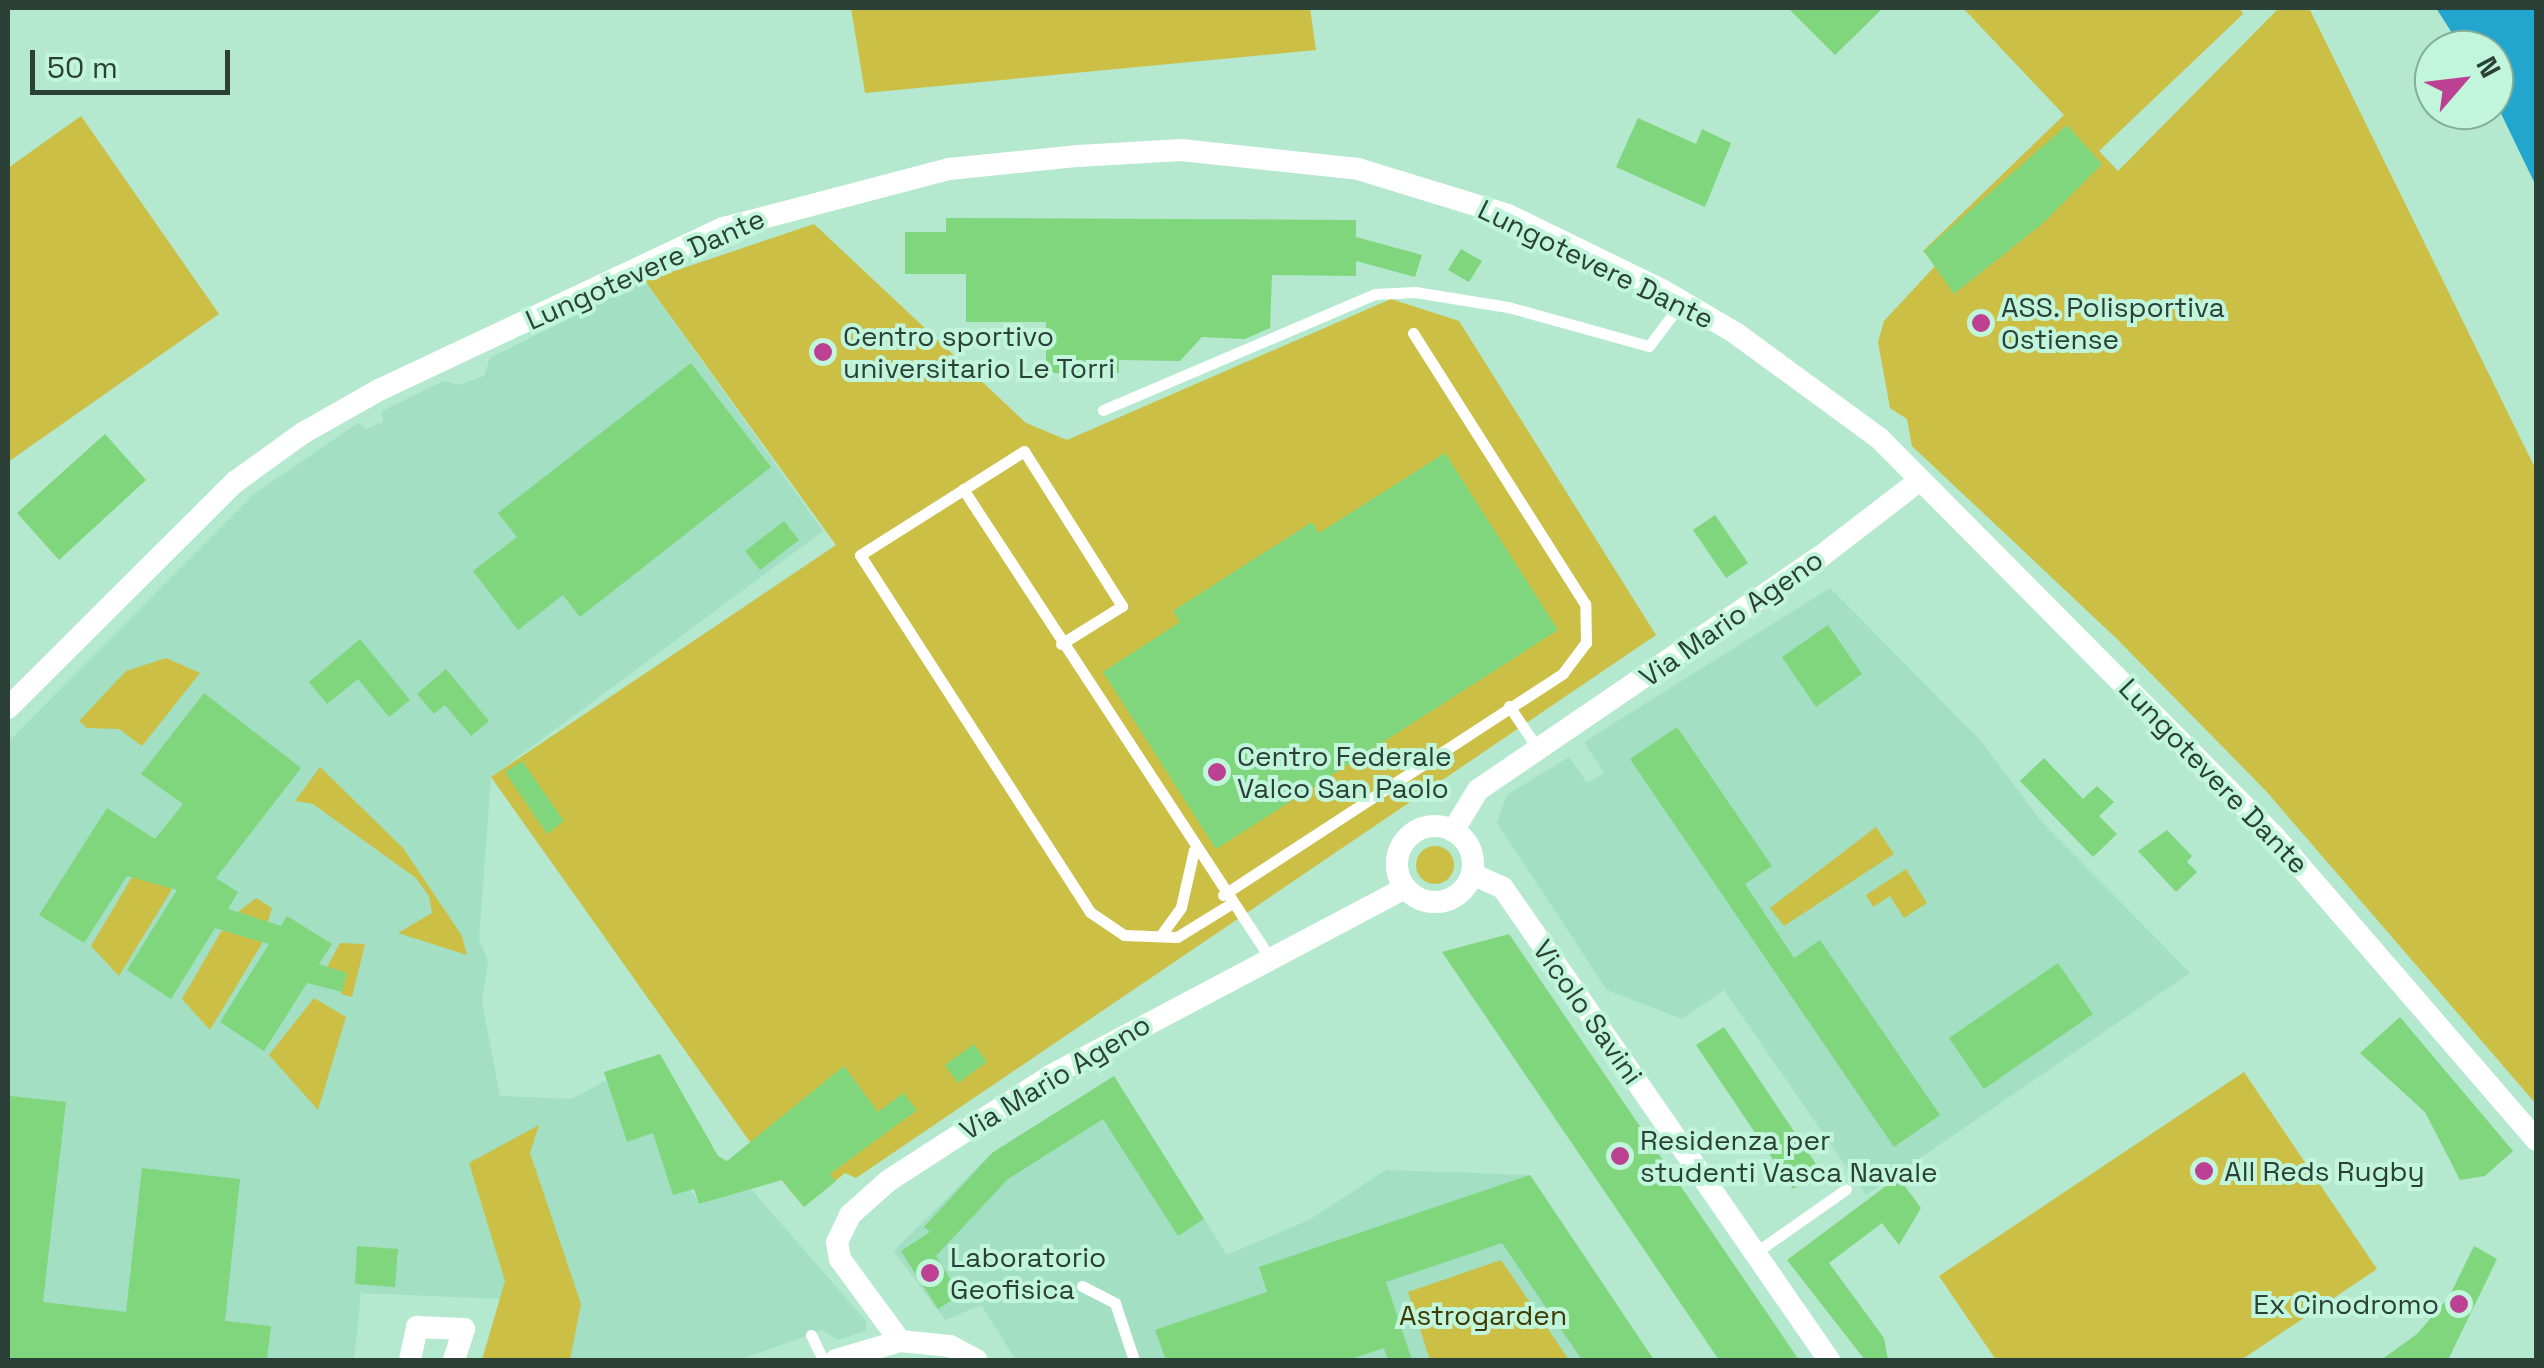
<!DOCTYPE html>
<html>
<head>
<meta charset="utf-8">
<style>
  body { margin:0 }
  #map { position:relative; width:2544px; height:1368px; overflow:hidden; background:#b4e8cf; font-family:"Space Grotesk",sans-serif }
  div>[style] { position:absolute }
  [style*='--x'] { left:calc(var(--x)*1px); top:calc(var(--y)*1px); width:calc(var(--w)*1px); rotate:calc(var(--a)*1deg) }
  .built>* { inset:0; background:#a3dfc2 }
  .green>* { inset:0; background:#cbbf46 }
  .round { border-radius:50% }
  .water>* { inset:0; background:#23a6cd }
  .building>* { inset:0; background:#7fd67d }
  .lane>* { height:11px; margin:-5.5px; padding:0 5.5px; transform-origin:5.5px; border-radius:5.5px; background:#fff }
  .street>* { height:22px; margin:-11px; padding:0 11px; transform-origin:11px; border-radius:11px; background:#fff }
  .street>.ring { margin:-11px; padding:0; box-sizing:content-box; background:none; border:22px solid #fff; border-radius:50% }
  .dots>* { width:28px; height:28px; translate:-50% -50%; box-sizing:border-box; border:5px solid #c1f5dc; border-radius:50% }
  span { translate:-50% -50%; white-space:nowrap; text-align:center; line-height:1.15; -webkit-text-stroke:8px #c1f5dc; paint-order:stroke }
  .street-label { font-size:28px; color:#2b4036 }
  .poi-label { font-size:28px; color:#2b4036 }
  .left { translate:0 -50%; text-align:left }
  .right { translate:-100% -50%; text-align:right }
  .park-label { font-size:28px; color:#403b02 }
  .frame { position:absolute; inset:0; border:10px solid #2b4036; pointer-events:none }
  .north { position:absolute; left:2414px; top:30px; width:100px; height:100px; box-sizing:border-box; background:#c1f5dc; border:2px solid #85ad9a; border-radius:50%; rotate:62deg; font-size:28px; font-weight:700; line-height:40px; text-align:center; color:#2b4036 }
  .north::after { content:''; display:block; margin:auto; width:35px; height:45px; background:#bc4193; clip-path:polygon(50% 0,100% 100%,50% 72%,0 100%) }
  .scale { position:absolute; left:30px; top:50px; width:200px; height:45px; box-sizing:border-box; border:5px solid #2b4036; border-top:0; padding-left:12px; font-size:30px; line-height:35px; white-space:nowrap; color:#2b4036; -webkit-text-stroke:8px #c1f5dc; paint-order:stroke }
</style>
</head>
<body>
<div id="map">
  <div class="built">
    <div style="clip-path:polygon(645px 281px,823px 531px,491px 777px,479px 939px,488px 961px,482px 1002px,500px 1096px,572px 1099px,607px 1080px,627px 1141px,653px 1133px,700px 1204px,751px 1189px,866px 1321px,866px 1331px,838px 1340px,822px 1330px,739px 1360px,482px 1360px,501px 1299px,361px 1293px,354px 1360px,8px 1360px,8px 742px,254px 494px,358px 423px,366px 429px,383px 422px,382px 411px,444px 381px,458px 385px,484px 376px,490px 358px)"></div>
    <div style="clip-path:polygon(1830px 588px,1981px 741px,2041px 821px,2190px 973px,1866px 1195px,1724px 990px,1682px 1019px,1607px 990px,1497px 823px,1507px 795px,1569px 757px,1587px 783px,1604px 773px,1584px 742px)"></div>
    <div style="clip-path:polygon(1114px 1076px,1227px 1255px,1309px 1220px,1386px 1170px,1530px 1175px,1654px 1360px,1016px 1360px,981px 1305px,945px 1320px,894px 1251px,992px 1153px)"></div>
  </div>
  <div class="green">
    <div style="clip-path:polygon(851px 8px,1310px 8px,1316px 50px,865px 93px)"></div>
    <div style="clip-path:polygon(1963px 8px,2240px 8px,2243px 14px,2099px 151px,2118px 171px,2279px 8px,2309px 8px,2536px 470px,2536px 1104px,2266px 791px,2116px 638px,1912px 446px,1907px 419px,1890px 408px,1878px 342px,1884px 321px,1936px 265px,1923px 251px,2064px 115px)"></div>
    <div style="clip-path:polygon(81px 116px,219px 314px,8px 462px,8px 168px)"></div>
    <div style="clip-path:polygon(814px 224px,1026px 423px,1067px 440px,1391px 299px,1459px 321px,1656px 635px,856px 1178px,845px 1173px,804px 1207px,750px 1142px,491px 777px,836px 545px,645px 281px)"></div>
    <div style="clip-path:polygon(166px 658px,200px 673px,142px 746px,119px 729px,87px 728px,79px 721px,126px 671px)"></div>
    <div style="clip-path:polygon(320px 767px,403px 848px,462px 936px,467px 955px,398px 933px,432px 913px,429px 896px,416px 878px,313px 804px,295px 801px)"></div>
    <div style="clip-path:polygon(1876px 827px,1894px 854px,1784px 926px,1770px 908px)"></div>
    <div class="round" style="left:1416px;top:846px;width:38px;height:38px"></div>
    <div style="clip-path:polygon(181px 854px,171px 891px,119px 976px,91px 946px,132px 877px)"></div>
    <div style="clip-path:polygon(1906px 869px,1927px 903px,1904px 918px,1890px 896px,1873px 907px,1866px 895px)"></div>
    <div style="clip-path:polygon(256px 898px,272px 908px,261px 945px,210px 1030px,182px 999px,222px 930px,252px 939px,258px 919px,238px 912px)"></div>
    <div style="clip-path:polygon(340px 943px,365px 944px,352px 997px,341px 994px,346px 973px,327px 967px)"></div>
    <div style="clip-path:polygon(314px 998px,346px 1017px,318px 1110px,269px 1055px)"></div>
    <div style="clip-path:polygon(2244px 1072px,2377px 1269px,2241px 1360px,1996px 1360px,1939px 1276px)"></div>
    <div style="clip-path:polygon(539px 1125px,530px 1153px,581px 1304px,570px 1360px,482px 1360px,505px 1281px,469px 1163px)"></div>
    <div style="clip-path:polygon(1501px 1260px,1569px 1360px,1430px 1360px,1408px 1292px)"></div>
  </div>
  <div class="water">
    <div style="clip-path:polygon(2436px 8px,2536px 8px,2536px 186px,2494px 99px,2494px 50px,2463px 50px)"></div>
  </div>
  <div class="building">
    <div style="clip-path:polygon(1788px 8px,1883px 8px,1835px 55px)"></div>
    <div style="clip-path:polygon(1638px 118px,1696px 144px,1702px 129px,1731px 143px,1705px 207px,1616px 167px)"></div>
    <div style="clip-path:polygon(2067px 125px,2102px 164px,2042px 224px,1954px 294px,1924px 251px)"></div>
    <div style="clip-path:polygon(946px 218px,1356px 220px,1356px 237px,1422px 255px,1415px 277px,1356px 261px,1356px 276px,1272px 275px,1270px 328px,1245px 339px,1202px 337px,1180px 361px,1119px 360px,1119px 373px,1046px 373px,1046px 322px,966px 322px,966px 274px,905px 274px,905px 232px,946px 232px)"></div>
    <div style="clip-path:polygon(1461px 249px,1482px 261px,1469px 282px,1448px 270px)"></div>
    <div style="clip-path:polygon(691px 363px,771px 467px,580px 617px,563px 595px,518px 630px,473px 571px,517px 537px,498px 513px)"></div>
    <div style="clip-path:polygon(105px 434px,146px 480px,59px 560px,17px 513px)"></div>
    <div style="clip-path:polygon(1445px 453px,1558px 630px,1216px 849px,1103px 672px,1180px 622px,1173px 611px,1312px 522px,1319px 533px)"></div>
    <div style="clip-path:polygon(1715px 515px,1748px 563px,1726px 578px,1693px 530px)"></div>
    <div style="clip-path:polygon(784px 521px,799px 540px,760px 570px,745px 551px)"></div>
    <div style="clip-path:polygon(1828px 625px,1862px 674px,1816px 707px,1782px 657px)"></div>
    <div style="clip-path:polygon(360px 639px,410px 700px,389px 717px,358px 679px,327px 704px,309px 682px)"></div>
    <div style="clip-path:polygon(446px 669px,489px 721px,471px 736px,445px 705px,434px 714px,417px 694px)"></div>
    <div style="clip-path:polygon(204px 693px,301px 768px,216px 878px,238px 892px,228px 909px,281px 926px,287px 916px,332px 944px,319px 964px,347px 973px,342px 992px,307px 983px,264px 1051px,220px 1022px,269px 944px,215px 928px,171px 999px,127px 970px,177px 890px,127px 876px,84px 943px,39px 915px,107px 808px,155px 839px,183px 804px,141px 774px)"></div>
    <div style="clip-path:polygon(1677px 727px,1772px 866px,1745px 884px,1794px 958px,1820px 940px,1940px 1115px,1894px 1147px,1630px 759px)"></div>
    <div style="clip-path:polygon(2044px 758px,2083px 799px,2097px 786px,2114px 802px,2099px 816px,2117px 834px,2093px 857px,2020px 781px)"></div>
    <div style="clip-path:polygon(522px 761px,564px 821px,547px 834px,505px 772px)"></div>
    <div style="clip-path:polygon(2167px 830px,2192px 856px,2187px 862px,2197px 872px,2176px 892px,2138px 851px)"></div>
    <div style="clip-path:polygon(1509px 934px,1799px 1360px,1719px 1360px,1442px 952px)"></div>
    <div style="clip-path:polygon(2058px 963px,2093px 1014px,1984px 1089px,1949px 1038px)"></div>
    <div style="clip-path:polygon(2400px 1017px,2513px 1151px,2485px 1176px,2460px 1180px,2425px 1112px,2360px 1053px)"></div>
    <div style="clip-path:polygon(1724px 1027px,1820px 1170px,1793px 1189px,1696px 1045px)"></div>
    <div style="clip-path:polygon(974px 1044px,987px 1062px,958px 1083px,945px 1065px)"></div>
    <div style="clip-path:polygon(660px 1054px,718px 1156px,727px 1161px,844px 1066px,878px 1112px,903px 1093px,917px 1110px,830px 1174px,836px 1181px,804px 1207px,782px 1180px,699px 1204px,694px 1189px,673px 1195px,653px 1133px,627px 1142px,604px 1072px)"></div>
    <div style="clip-path:polygon(1114px 1076px,1204px 1219px,1178px 1236px,1103px 1119px,1008px 1179px,936px 1256px,960px 1295px,938px 1309px,901px 1251px,930px 1232px,924px 1227px,992px 1153px)"></div>
    <div style="clip-path:polygon(10px 1096px,66px 1102px,43px 1302px,126px 1312px,142px 1168px,240px 1179px,225px 1321px,271px 1326px,267px 1360px,8px 1360px)"></div>
    <div style="clip-path:polygon(1530px 1175px,1654px 1360px,1582px 1360px,1502px 1243px,1386px 1282px,1412px 1360px,1388px 1360px,1384px 1348px,1348px 1360px,1166px 1360px,1155px 1330px,1267px 1292px,1259px 1267px)"></div>
    <div style="clip-path:polygon(1898px 1177px,1921px 1208px,1899px 1245px,1882px 1223px,1829px 1263px,1884px 1338px,1888px 1360px,1865px 1360px,1787px 1260px)"></div>
    <div style="clip-path:polygon(357px 1246px,398px 1249px,395px 1287px,355px 1284px)"></div>
    <div style="clip-path:polygon(2474px 1246px,2497px 1259px,2448px 1360px,2381px 1360px,2417px 1334px,2449px 1297px)"></div>
  </div>
  <div class="lane">
    <div style="--x:1103;--y:410;--w:296;--a:-23.1"></div>
    <div style="--x:1375;--y:294;--w:40;--a:-2.9"></div>
    <div style="--x:1415;--y:292;--w:94;--a:9.2"></div>
    <div style="--x:1508;--y:307;--w:146;--a:15.5"></div>
    <div style="--x:1649;--y:346;--w:55;--a:-53.1"></div>
    <div style="--x:963;--y:489;--w:564;--a:56.79"></div>
    <div style="--x:1061;--y:644;--w:72;--a:-31.9"></div>
    <div style="--x:1122;--y:606;--w:183;--a:-122.3"></div>
    <div style="--x:1024;--y:451;--w:194;--a:147.6"></div>
    <div style="--x:860;--y:555;--w:425;--a:57.2"></div>
    <div style="--x:1090;--y:912;--w:41;--a:34.1"></div>
    <div style="--x:1124;--y:935;--w:53;--a:2.2"></div>
    <div style="--x:1177;--y:937;--w:61;--a:-31.6"></div>
    <div style="--x:1509;--y:706;--w:52;--a:56"></div>
    <div style="--x:1223;--y:895;--w:406;--a:-33.1"></div>
    <div style="--x:1563;--y:673;--w:38;--a:-53"></div>
    <div style="--x:1586;--y:643;--w:39;--a:-91"></div>
    <div style="--x:1585;--y:604;--w:321;--a:-122.4"></div>
    <div style="--x:1161;--y:935;--w:34;--a:-54"></div>
    <div style="--x:1181;--y:907;--w:58;--a:-77.2"></div>
    <div style="--x:1755;--y:1253;--w:111;--a:-35.1"></div>
    <div style="--x:1082;--y:1286;--w:37;--a:27"></div>
    <div style="--x:1115;--y:1303;--w:60;--a:71.6"></div>
    <div style="--x:811;--y:1335;--w:28;--a:64"></div>
  </div>
  <div class="street">
    <div style="--x:8;--y:708;--w:320;--a:-44.9"></div>
    <div style="--x:235;--y:482;--w:84;--a:-35.8"></div>
    <div style="--x:303;--y:433;--w:87;--a:-29.5"></div>
    <div style="--x:379;--y:390;--w:381;--a:-25.2"></div>
    <div style="--x:724;--y:228;--w:233;--a:-14.7"></div>
    <div style="--x:949;--y:169;--w:130;--a:-5.8"></div>
    <div style="--x:1078;--y:156;--w:103;--a:-3.3"></div>
    <div style="--x:1181;--y:150;--w:178;--a:6.1"></div>
    <div style="--x:1358;--y:169;--w:157;--a:17"></div>
    <div style="--x:1508;--y:215;--w:171;--a:26"></div>
    <div style="--x:1662;--y:290;--w:83;--a:30.3"></div>
    <div style="--x:1734;--y:332;--w:181;--a:36.2"></div>
    <div style="--x:1880;--y:439;--w:559;--a:45.22"></div>
    <div style="--x:2274;--y:836;--w:401;--a:49.2"></div>
    <div class="ring" style="left:1397px;top:826px;width:54px;height:54px"></div>
    <div style="--x:1453;--y:831;--w:48;--a:-58.6"></div>
    <div style="--x:1478;--y:790;--w:414;--a:-34.3"></div>
    <div style="--x:1820;--y:557;--w:126;--a:-37.6"></div>
    <div style="--x:1472;--y:874;--w:34;--a:24"></div>
    <div style="--x:1503;--y:888;--w:574;--a:55.37"></div>
    <div style="--x:900;--y:1341;--w:102;--a:-126.2"></div>
    <div style="--x:840;--y:1259;--w:17;--a:-100"></div>
    <div style="--x:837;--y:1242;--w:30;--a:-64"></div>
    <div style="--x:850;--y:1215;--w:51;--a:-41.8"></div>
    <div style="--x:888;--y:1181;--w:193;--a:-32.9"></div>
    <div style="--x:1050;--y:1076;--w:402;--a:-27.9"></div>
    <div style="--x:410;--y:1360;--w:34;--a:-78"></div>
    <div style="--x:417;--y:1327;--w:47;--a:2.4"></div>
    <div style="--x:464;--y:1329;--w:33;--a:108"></div>
    <div style="--x:836;--y:1360;--w:67;--a:-16.5"></div>
    <div style="--x:900;--y:1341;--w:50;--a:5.7"></div>
    <div style="--x:950;--y:1346;--w:30;--a:28"></div>
  </div>
  <div class="dots">
    <div style="left:1981px;top:323px;background:#bc4193"></div>
    <div style="left:823px;top:352px;background:#bc4193"></div>
    <div style="left:1217px;top:772px;background:#bc4193"></div>
    <div style="left:1620px;top:1156px;background:#bc4193"></div>
    <div style="left:2204px;top:1171px;background:#bc4193"></div>
    <div style="left:930px;top:1273px;background:#bc4193"></div>
    <div style="left:2459px;top:1304px;background:#bc4193"></div>
  </div>
  <div class="street-label">
    <span style="left:1596px;top:264px;rotate:26deg">Lungotevere Dante</span>
    <span style="left:645px;top:269px;rotate:-24deg">Lungotevere Dante</span>
    <span style="left:1731px;top:618px;rotate:-35deg">Via Mario Ageno</span>
    <span style="left:2214px;top:776px;rotate:46deg">Lungotevere Dante</span>
    <span style="left:1588px;top:1012px;rotate:55deg">Vicolo Savini</span>
    <span style="left:1055px;top:1077px;rotate:-31deg">Via Mario Ageno</span>
  </div>
  <div class="poi-label">
    <span class="left" style="left:2001px;top:323px">ASS. Polisportiva<br>Ostiense</span>
    <span class="left" style="left:843px;top:352px">Centro sportivo<br>universitario Le Torri</span>
    <span class="left" style="left:1237px;top:772px">Centro Federale<br>Valco San Paolo</span>
    <span class="left" style="left:1640px;top:1156px">Residenza per<br>studenti Vasca Navale</span>
    <span class="left" style="left:2224px;top:1171px">All Reds Rugby</span>
    <span class="left" style="left:950px;top:1273px">Laboratorio<br>Geofisica</span>
    <span class="right" style="left:2439px;top:1304px">Ex Cinodromo</span>
  </div>
  <div class="park-label">
    <span style="left:1483px;top:1315px">Astrogarden</span>
  </div>
  <div class="frame"></div>
  <div class="north">N</div>
  <div class="scale">50 m</div>
</div>
</body>
</html>
